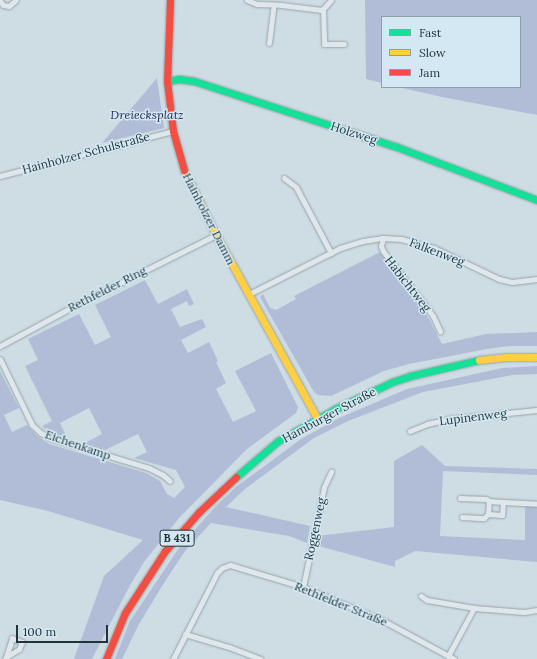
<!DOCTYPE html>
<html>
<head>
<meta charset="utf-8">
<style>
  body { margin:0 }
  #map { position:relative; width:537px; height:659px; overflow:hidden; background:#cedce4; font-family:Lora,serif }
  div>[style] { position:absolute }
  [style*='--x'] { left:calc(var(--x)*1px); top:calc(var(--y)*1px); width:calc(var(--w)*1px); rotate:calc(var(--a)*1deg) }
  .green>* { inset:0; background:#b1bdd6 }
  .roads { filter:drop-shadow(0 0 1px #97a4a9) drop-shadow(0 0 1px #97a4a9) }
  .street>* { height:5px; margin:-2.5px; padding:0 2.5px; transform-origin:2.5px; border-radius:2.5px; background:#dfe7ec }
  .fast>* { height:7px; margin:-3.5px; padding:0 3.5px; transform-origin:3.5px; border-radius:3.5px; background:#16e098 }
  .slow>* { height:7px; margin:-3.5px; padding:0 3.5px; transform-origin:3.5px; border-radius:3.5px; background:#ffcf43 }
  .jam>* { height:7px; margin:-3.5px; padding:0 3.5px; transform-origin:3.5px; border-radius:3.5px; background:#f24e42 }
  span { translate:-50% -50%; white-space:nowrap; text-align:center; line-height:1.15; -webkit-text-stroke:3px #d4e8f4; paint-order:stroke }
  .shield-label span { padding:1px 3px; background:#d4e8f4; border:1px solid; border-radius:3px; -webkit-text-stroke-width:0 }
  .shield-label { font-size:11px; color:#1f3437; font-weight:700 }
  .park-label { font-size:12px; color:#262a53; font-style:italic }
  .street-label { font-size:12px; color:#1f3437 }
  .legend { position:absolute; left:381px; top:16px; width:140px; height:72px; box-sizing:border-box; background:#d4e8f4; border:1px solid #8ca0a8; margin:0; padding:5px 7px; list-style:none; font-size:12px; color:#1f3437 }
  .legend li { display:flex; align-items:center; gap:8px; height:20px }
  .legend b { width:20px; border:1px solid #8ca0a8 }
  .scale { position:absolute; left:16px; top:625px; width:92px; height:18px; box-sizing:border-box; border:2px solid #1f3437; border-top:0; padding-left:5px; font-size:12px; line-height:14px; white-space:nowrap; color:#1f3437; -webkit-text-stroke:3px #d4e8f4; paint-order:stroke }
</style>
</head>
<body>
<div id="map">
  <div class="green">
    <div style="clip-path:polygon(365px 0,537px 0,537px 115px,442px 97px,398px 87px,520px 87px,520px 17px,382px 17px,382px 83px,366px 79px)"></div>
    <div style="clip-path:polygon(157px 78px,164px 128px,102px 143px)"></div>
    <div style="clip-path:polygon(380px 252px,429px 319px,442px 344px,486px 334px,537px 332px,537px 346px,510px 346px,487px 349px,409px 364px,384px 371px,331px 396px,318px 395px,314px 392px,260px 297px,263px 294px,270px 308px,276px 310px,296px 299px,294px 296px)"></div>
    <div style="clip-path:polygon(145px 280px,158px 304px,187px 289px,194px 304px,189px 306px,187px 301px,171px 309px,180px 327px,202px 319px,206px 327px,181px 340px,188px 353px,209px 342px,218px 361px,216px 362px,226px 383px,216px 389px,233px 422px,256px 411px,235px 371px,271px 353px,298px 407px,296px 413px,247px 449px,179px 518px,144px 562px,128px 589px,92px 659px,74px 659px,104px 576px,143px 540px,48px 511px,0 500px,0 371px,19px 408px,4px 415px,12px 432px,27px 425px,37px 436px,49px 444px,146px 473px,160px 481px,167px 494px,174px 498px,185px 487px,176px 470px,134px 458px,147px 452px,138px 434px,105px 450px,83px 444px,102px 434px,89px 408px,60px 423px,68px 440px,51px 434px,42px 426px,52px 421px,25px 366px,38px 360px,28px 339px,79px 314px,95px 345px,111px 337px,95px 305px)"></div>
    <div style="clip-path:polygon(537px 366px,537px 374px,512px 375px,423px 392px,348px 421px,314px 438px,245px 489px,226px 507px,310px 526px,307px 543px,289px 536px,211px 523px,185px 551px,164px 583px,139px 624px,122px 659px,115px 659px,130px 621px,179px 548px,214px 508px,236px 487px,301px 439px,339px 418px,407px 389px,502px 368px)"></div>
    <div style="clip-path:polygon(422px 445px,445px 466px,537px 469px,537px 475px,443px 471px,440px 536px,525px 540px,525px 506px,537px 506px,537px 562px,415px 551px,395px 561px,395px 567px,315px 545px,317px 536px,394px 527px,394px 461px)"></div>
  </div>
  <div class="roads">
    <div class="street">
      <div style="--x:247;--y:0;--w:11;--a:22"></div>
      <div style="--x:257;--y:4;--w:24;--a:2"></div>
      <div style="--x:281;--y:5;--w:39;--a:7"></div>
      <div style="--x:320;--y:10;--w:3;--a:-18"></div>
      <div style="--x:323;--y:9;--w:12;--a:-48"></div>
      <div style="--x:0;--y:1;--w:5;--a:53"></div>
      <div style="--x:3;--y:5;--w:6;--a:9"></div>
      <div style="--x:9;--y:6;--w:9;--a:-41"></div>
      <div style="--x:323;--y:9;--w:35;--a:88"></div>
      <div style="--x:324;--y:44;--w:20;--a:0"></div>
      <div style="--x:269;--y:43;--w:38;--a:-83"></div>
      <div style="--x:0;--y:176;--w:179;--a:-14.6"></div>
      <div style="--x:284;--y:178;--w:15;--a:37"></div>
      <div style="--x:296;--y:187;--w:75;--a:62.1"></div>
      <div style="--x:383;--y:238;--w:8;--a:104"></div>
      <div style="--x:381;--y:246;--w:5;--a:68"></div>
      <div style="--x:383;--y:251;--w:82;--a:52.4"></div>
      <div style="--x:433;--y:316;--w:17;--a:65"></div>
      <div style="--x:249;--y:294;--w:102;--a:-26.8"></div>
      <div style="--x:340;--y:248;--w:24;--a:-17"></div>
      <div style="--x:363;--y:241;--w:20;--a:-9"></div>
      <div style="--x:383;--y:238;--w:18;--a:3"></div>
      <div style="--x:401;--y:239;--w:34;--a:15"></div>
      <div style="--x:434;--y:248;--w:72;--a:25.5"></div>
      <div style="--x:499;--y:279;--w:13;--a:13"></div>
      <div style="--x:512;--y:282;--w:25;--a:-7"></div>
      <div style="--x:0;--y:346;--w:82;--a:-28.4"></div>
      <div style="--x:72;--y:307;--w:161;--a:-26.6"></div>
      <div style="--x:0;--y:359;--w:73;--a:64.1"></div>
      <div style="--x:32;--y:425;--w:12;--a:42"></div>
      <div style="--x:41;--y:433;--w:10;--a:29"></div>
      <div style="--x:50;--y:438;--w:103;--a:16.9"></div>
      <div style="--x:149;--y:468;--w:16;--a:27"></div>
      <div style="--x:163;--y:475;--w:9;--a:41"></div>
      <div style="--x:410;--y:431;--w:18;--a:-22"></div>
      <div style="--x:427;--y:424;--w:23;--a:-13"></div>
      <div style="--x:449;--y:419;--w:88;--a:-5.8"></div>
      <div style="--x:460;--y:498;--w:26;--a:2"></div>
      <div style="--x:486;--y:499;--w:4;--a:34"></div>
      <div style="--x:503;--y:502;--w:13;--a:94"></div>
      <div style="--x:502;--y:515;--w:14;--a:-176"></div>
      <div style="--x:488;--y:514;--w:13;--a:-86"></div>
      <div style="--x:489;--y:501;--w:14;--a:4"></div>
      <div style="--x:503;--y:502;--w:34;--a:3"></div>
      <div style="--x:462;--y:517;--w:22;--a:3"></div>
      <div style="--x:484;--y:518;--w:6;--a:-45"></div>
      <div style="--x:303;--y:587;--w:102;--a:-78.1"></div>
      <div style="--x:324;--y:487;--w:17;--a:-65"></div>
      <div style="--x:421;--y:596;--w:7;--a:34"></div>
      <div style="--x:427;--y:600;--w:48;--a:9.7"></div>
      <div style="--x:474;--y:608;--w:50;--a:4.6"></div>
      <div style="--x:524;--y:612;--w:13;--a:-9"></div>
      <div style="--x:185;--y:634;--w:46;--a:16.5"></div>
      <div style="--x:229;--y:647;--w:34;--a:21"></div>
      <div style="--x:448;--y:656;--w:55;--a:-61.6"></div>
      <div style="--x:5;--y:659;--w:2;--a:-63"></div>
      <div style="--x:6;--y:657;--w:13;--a:-72"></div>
      <div style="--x:10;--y:645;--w:7;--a:-74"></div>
      <div style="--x:12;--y:638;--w:11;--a:22"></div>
      <div style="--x:22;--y:642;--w:8;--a:113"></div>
      <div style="--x:19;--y:649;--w:15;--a:148"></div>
      <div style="--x:173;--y:659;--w:97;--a:-62.9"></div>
      <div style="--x:217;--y:573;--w:7;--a:-45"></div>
      <div style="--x:222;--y:568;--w:9;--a:-21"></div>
      <div style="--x:230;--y:565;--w:76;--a:16.8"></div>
      <div style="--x:303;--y:587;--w:86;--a:22.7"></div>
      <div style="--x:382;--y:620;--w:82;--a:28.4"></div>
    </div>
    <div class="fast">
      <div style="--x:167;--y:81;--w:12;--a:-9"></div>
      <div style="--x:179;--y:79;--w:15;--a:8"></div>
      <div style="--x:194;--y:81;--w:213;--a:18"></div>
      <div style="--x:397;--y:147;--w:150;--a:20.7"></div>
      <div style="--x:236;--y:477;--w:55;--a:-40.6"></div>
      <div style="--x:278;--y:441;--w:65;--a:-29.3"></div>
      <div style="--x:335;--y:409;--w:63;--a:-25.3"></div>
      <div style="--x:392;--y:382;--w:19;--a:-18"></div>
      <div style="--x:410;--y:376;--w:71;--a:-13.1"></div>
    </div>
    <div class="slow">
      <div style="--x:184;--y:170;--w:72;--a:63.8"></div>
      <div style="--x:216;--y:235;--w:209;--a:61.1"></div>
      <div style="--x:479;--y:360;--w:28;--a:-6"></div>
      <div style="--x:507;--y:357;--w:30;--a:0"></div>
    </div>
    <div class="jam">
      <div style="--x:170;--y:0;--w:81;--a:92.1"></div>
      <div style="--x:167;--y:81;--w:50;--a:83.2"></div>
      <div style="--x:173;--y:131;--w:41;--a:74.2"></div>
      <div style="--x:106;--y:659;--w:50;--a:-67.6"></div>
      <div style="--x:125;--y:613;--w:74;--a:-57.2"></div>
      <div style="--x:165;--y:551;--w:52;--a:-48.9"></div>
      <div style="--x:199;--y:512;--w:51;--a:-43.4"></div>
    </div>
  </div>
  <div class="shield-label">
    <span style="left:177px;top:538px">B 431</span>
  </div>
  <div class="park-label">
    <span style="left:147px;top:115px">Dreiecksplatz</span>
  </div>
  <div class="street-label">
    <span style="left:354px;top:133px;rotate:18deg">Holzweg</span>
    <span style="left:86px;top:153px;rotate:-15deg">Hainholzer Schulstraße</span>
    <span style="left:209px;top:219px;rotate:63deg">Hainholzer Damm</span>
    <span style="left:437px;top:252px;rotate:21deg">Falkenweg</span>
    <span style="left:408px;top:284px;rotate:52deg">Habichtweg</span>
    <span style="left:107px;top:289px;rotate:-27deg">Rethfelder Ring</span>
    <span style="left:329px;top:415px;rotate:-28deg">Hamburger Straße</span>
    <span style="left:473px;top:417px;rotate:-7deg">Lupinenweg</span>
    <span style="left:78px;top:445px;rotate:19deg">Eichenkamp</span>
    <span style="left:315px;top:529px;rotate:-78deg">Roggenweg</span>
    <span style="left:341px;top:604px;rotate:22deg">Rethfelder Straße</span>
  </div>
  <ul class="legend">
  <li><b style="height:5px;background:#16e098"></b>Fast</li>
  <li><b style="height:5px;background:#ffcf43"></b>Slow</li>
  <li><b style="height:5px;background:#f24e42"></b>Jam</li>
  </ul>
  <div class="scale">100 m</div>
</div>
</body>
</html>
